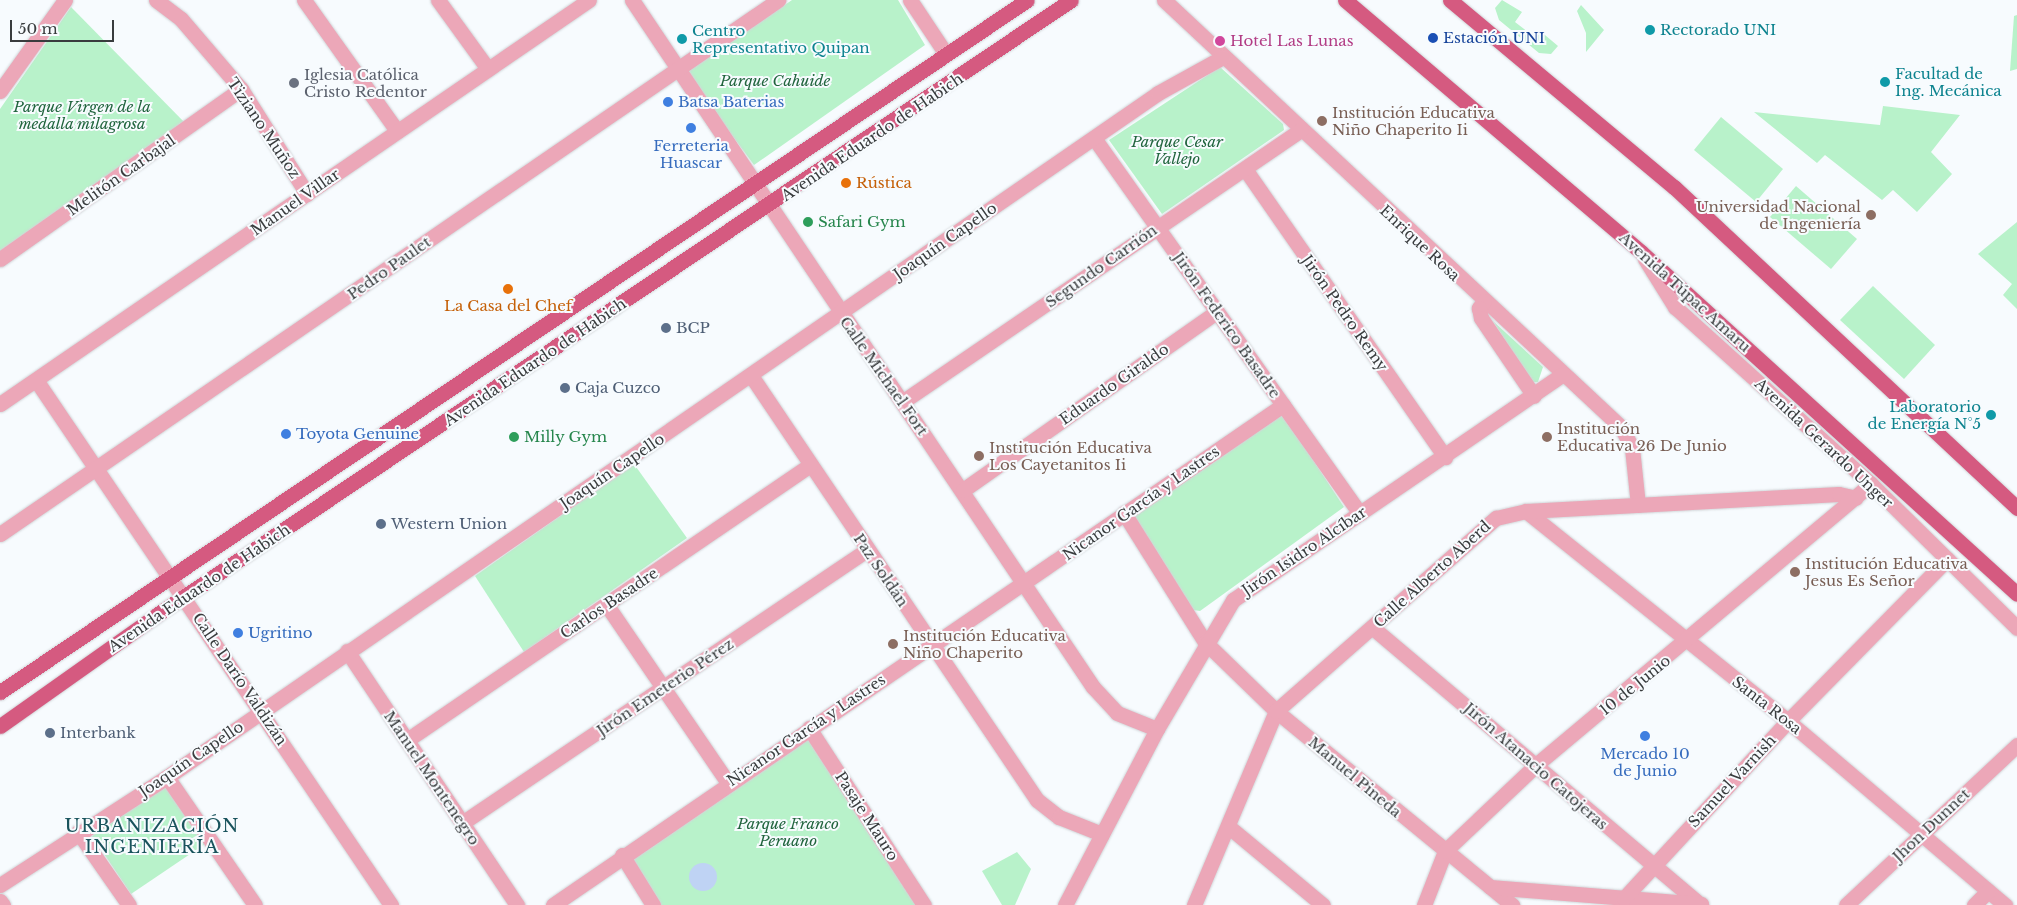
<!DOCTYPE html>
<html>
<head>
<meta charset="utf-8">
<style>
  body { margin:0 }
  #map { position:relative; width:2017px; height:905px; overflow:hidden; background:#f7fbfe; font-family:"Libre Baskerville",serif }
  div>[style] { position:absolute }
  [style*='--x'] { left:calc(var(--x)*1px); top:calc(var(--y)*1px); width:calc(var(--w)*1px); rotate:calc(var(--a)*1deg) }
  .green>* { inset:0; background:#b8f2ca }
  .water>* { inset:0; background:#bfd3f4 }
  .round { border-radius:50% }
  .roads { filter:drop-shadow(0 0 1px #d1d5d8) drop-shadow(0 0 1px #d1d5d8) }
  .minor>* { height:15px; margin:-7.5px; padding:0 7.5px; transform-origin:7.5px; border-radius:7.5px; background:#eca7b8 }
  .major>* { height:15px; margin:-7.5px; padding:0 7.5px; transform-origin:7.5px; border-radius:7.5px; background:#d55a80 }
  .dots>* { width:14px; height:14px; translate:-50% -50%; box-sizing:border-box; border:2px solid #f7fbfe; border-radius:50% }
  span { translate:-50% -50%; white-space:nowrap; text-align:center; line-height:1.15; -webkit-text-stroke:4px #f7fbfe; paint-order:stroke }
  .culture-label { font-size:15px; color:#0d838f }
  .left { translate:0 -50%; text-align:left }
  .right { translate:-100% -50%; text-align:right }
  .transit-label { font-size:15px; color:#164399 }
  .hotel-label { font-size:15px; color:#b23c85 }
  .worship-label { font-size:15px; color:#5b616d }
  .park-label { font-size:15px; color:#21653e; font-style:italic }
  .shop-label { font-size:15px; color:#366cbe }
  .education-label { font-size:15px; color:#785e54 }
  .street-label { font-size:15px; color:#393c3e }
  .food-label { font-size:15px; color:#c56008 }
  .leisure-label { font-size:15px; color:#27864d }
  .service-label { font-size:15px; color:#4e5e75 }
  .quarter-label { font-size:18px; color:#19535c; letter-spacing:1px }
  .scale { position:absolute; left:10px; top:20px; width:104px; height:22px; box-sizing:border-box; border:2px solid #393c3e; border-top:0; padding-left:6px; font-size:15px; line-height:18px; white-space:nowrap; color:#393c3e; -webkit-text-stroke:4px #f7fbfe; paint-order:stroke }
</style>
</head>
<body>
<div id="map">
  <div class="green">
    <div style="clip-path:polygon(792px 0,898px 0,925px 45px,754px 165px,688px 76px,691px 68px)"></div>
    <div style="clip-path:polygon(1502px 0,1522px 12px,1515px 22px,1533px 36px,1539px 30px,1558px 46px,1551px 54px,1539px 53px,1499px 20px,1495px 8px)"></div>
    <div style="clip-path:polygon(1581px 5px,1604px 30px,1586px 52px,1586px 33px,1577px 11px)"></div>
    <div style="clip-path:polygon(71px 7px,188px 126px,0 255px,0 109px)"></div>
    <div style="clip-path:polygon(2017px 15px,2017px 69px,2010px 71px,2014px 16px)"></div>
    <div style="clip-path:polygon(1220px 67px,1283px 124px,1284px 130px,1162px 214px,1109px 140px)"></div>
    <div style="clip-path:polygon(1883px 106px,1960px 115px,1931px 152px,1952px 174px,1917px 212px,1893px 190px,1882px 200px,1825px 155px,1817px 163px,1754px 112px,1880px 125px)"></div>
    <div style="clip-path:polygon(1721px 117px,1783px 169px,1756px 202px,1694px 150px)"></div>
    <div style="clip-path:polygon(1796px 186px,1857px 239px,1831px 269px,1770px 217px)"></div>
    <div style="clip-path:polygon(2017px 222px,2017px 309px,2003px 295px,2012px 284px,1978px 254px)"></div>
    <div style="clip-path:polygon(1873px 286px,1935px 345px,1904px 379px,1840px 320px)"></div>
    <div style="clip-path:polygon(1493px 321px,1543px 367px,1538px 382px,1532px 382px)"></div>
    <div style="clip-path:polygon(1280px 416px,1284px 416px,1344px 507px,1200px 611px,1193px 610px,1134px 521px,1136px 511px)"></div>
    <div style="clip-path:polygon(634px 464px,687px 538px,524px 652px,475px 576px)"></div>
    <div style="clip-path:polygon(809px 728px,924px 905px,653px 905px,622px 855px)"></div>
    <div style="clip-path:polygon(166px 786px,205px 844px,131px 894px,92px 836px)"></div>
    <div style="clip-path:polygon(1017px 852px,1031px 869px,1015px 905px,1002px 905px,982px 871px)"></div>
  </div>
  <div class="water">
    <div class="round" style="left:689px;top:863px;width:28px;height:28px"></div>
  </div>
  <div class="roads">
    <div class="minor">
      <div style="--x:156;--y:0;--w:31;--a:37"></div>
      <div style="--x:181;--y:19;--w:92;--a:49.4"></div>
      <div style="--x:241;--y:89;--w:124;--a:57.8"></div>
      <div style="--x:304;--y:0;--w:161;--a:54.6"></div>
      <div style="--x:438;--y:0;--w:85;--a:54.1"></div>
      <div style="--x:632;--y:0;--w:827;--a:56.14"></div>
      <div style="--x:1093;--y:687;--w:35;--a:47"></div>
      <div style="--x:1117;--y:713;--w:43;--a:21.8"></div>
      <div style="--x:910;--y:0;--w:65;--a:56.3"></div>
      <div style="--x:1164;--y:0;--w:625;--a:43.06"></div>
      <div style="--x:1621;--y:427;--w:24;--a:62"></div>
      <div style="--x:1632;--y:448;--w:57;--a:84"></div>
      <div style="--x:0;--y:91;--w:112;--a:-54.5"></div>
      <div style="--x:1094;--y:138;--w:460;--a:54.7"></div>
      <div style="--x:1245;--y:169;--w:351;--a:55.2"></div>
      <div style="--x:0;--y:259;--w:295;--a:-35.2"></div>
      <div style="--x:1645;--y:259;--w:57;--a:58"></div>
      <div style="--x:1675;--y:307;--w:264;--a:42.1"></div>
      <div style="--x:1871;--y:484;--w:205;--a:44.6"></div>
      <div style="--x:1484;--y:301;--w:9;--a:126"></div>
      <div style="--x:1479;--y:308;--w:10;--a:79"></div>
      <div style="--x:1481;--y:318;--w:94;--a:55.8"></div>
      <div style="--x:752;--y:377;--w:510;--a:56.03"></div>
      <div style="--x:1037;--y:800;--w:28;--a:38"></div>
      <div style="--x:1059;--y:817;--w:46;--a:21.6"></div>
      <div style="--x:36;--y:380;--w:634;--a:55.93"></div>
      <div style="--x:902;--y:402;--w:483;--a:-34.3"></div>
      <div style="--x:0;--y:404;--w:714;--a:-34.45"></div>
      <div style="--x:963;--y:490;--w:309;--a:-35.1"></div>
      <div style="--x:1526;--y:511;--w:336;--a:38.7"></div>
      <div style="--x:1788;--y:721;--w:285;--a:40.3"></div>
      <div style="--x:1124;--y:513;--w:152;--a:57.9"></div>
      <div style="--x:1205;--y:642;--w:99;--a:44.2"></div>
      <div style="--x:1276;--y:711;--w:306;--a:39.4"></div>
      <div style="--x:0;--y:534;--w:944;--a:-34.46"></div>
      <div style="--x:606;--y:604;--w:217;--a:55.7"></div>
      <div style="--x:1373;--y:628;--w:428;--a:40.2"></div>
      <div style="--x:347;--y:651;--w:306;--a:56.2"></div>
      <div style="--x:809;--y:728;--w:211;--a:57"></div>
      <div style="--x:407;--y:740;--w:488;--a:-34.3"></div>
      <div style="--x:167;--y:777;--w:155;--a:55.5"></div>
      <div style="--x:462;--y:823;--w:488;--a:-34"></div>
      <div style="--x:1229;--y:827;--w:122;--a:39.7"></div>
      <div style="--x:78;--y:832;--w:89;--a:55.1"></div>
      <div style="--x:622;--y:855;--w:59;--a:58.2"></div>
      <div style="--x:0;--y:885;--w:199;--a:-32.9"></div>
      <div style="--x:167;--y:777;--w:1204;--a:-34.61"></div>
      <div style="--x:1158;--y:93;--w:74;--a:-29"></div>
      <div style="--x:1490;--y:887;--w:212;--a:4.6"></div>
      <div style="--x:1624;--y:898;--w:241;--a:-47.2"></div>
      <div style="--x:1788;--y:721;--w:227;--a:-45.5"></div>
      <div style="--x:0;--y:901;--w:5;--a:53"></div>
      <div style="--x:553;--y:905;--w:885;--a:-34.41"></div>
      <div style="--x:1065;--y:905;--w:199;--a:-62.4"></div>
      <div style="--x:1157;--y:729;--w:150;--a:-59.5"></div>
      <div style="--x:1233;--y:600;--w:400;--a:-34.4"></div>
      <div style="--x:1194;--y:905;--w:211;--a:-67.1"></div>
      <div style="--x:1276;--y:711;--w:293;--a:-41.3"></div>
      <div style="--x:1496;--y:518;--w:31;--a:-13"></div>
      <div style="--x:1526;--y:511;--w:313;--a:-3.1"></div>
      <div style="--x:1839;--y:494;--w:17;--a:13"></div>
      <div style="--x:1424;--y:905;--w:58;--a:-68.7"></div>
      <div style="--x:1445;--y:851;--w:127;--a:-43.4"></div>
      <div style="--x:1537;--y:764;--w:436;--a:-40"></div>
      <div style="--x:1846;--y:905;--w:234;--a:-43.1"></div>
      <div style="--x:1974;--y:905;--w:20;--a:-45"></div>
    </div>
    <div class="major">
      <div style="--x:1345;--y:0;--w:389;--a:40.4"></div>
      <div style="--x:1641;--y:252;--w:508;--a:42.29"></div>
      <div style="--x:1450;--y:0;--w:292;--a:39.9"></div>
      <div style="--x:1674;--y:187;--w:470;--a:43.1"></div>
      <div style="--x:0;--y:692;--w:1238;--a:-33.97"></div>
      <div style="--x:0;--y:726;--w:194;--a:-35.3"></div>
      <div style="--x:158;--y:614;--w:1100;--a:-33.92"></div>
    </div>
  </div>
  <div class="dots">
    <div style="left:1650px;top:30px;background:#0f9aa8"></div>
    <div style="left:1433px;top:38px;background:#1a4fb4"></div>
    <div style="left:682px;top:39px;background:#0f9aa8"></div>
    <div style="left:1220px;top:41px;background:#d1479c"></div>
    <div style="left:1885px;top:82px;background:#0f9aa8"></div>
    <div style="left:294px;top:83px;background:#6b7280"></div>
    <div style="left:668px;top:102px;background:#3f7fe0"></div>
    <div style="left:1322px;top:121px;background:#8d6e63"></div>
    <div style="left:691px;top:128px;background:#3f7fe0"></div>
    <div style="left:846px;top:183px;background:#e8710a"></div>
    <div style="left:1871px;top:215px;background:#8d6e63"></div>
    <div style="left:808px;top:222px;background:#2e9e5b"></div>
    <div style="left:508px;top:289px;background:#e8710a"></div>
    <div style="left:666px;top:328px;background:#5c6f8a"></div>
    <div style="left:565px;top:388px;background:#5c6f8a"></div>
    <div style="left:1991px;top:415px;background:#0f9aa8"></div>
    <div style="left:286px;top:434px;background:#3f7fe0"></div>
    <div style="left:514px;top:437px;background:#2e9e5b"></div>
    <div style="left:1547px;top:437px;background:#8d6e63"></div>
    <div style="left:979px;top:456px;background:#8d6e63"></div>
    <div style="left:381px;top:524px;background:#5c6f8a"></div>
    <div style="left:1795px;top:572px;background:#8d6e63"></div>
    <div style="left:238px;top:633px;background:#3f7fe0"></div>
    <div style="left:893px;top:644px;background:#8d6e63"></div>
    <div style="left:50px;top:733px;background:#5c6f8a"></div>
    <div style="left:1645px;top:736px;background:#3f7fe0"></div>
  </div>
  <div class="culture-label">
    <span class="left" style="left:692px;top:39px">Centro<br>Representativo Quipan</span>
    <span class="left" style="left:1660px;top:30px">Rectorado UNI</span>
    <span class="left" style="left:1895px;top:82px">Facultad de<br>Ing. Mecánica</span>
    <span class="right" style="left:1981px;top:415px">Laboratorio<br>de Energía N°5</span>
  </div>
  <div class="transit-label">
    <span class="left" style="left:1443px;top:38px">Estación UNI</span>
  </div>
  <div class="hotel-label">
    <span class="left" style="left:1230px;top:41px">Hotel Las Lunas</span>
  </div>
  <div class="worship-label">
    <span class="left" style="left:304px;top:83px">Iglesia Católica<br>Cristo Redentor</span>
  </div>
  <div class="park-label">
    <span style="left:775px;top:81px">Parque Cahuide</span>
    <span style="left:82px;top:115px">Parque Virgen de la<br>medalla milagrosa</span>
    <span style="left:1177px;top:150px">Parque Cesar<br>Vallejo</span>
    <span style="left:788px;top:832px">Parque Franco<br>Peruano</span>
  </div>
  <div class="shop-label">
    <span class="left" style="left:678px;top:102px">Batsa Baterias</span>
    <span style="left:691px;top:154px">Ferreteria<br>Huascar</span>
    <span class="left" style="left:296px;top:434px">Toyota Genuine</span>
    <span class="left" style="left:248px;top:633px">Ugritino</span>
    <span style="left:1645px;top:762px">Mercado 10<br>de Junio</span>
  </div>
  <div class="education-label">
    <span class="left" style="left:1332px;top:121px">Institución Educativa<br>Niño Chaperito Ii</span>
    <span class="right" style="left:1861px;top:215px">Universidad Nacional<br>de Ingeniería</span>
    <span class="left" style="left:1557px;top:437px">Institución<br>Educativa 26 De Junio</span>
    <span class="left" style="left:989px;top:456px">Institución Educativa<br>Los Cayetanitos Ii</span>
    <span class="left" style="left:1805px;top:572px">Institución Educativa<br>Jesus Es Señor</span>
    <span class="left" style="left:903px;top:644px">Institución Educativa<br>Niño Chaperito</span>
  </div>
  <div class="street-label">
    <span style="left:264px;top:128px;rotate:56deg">Tiziano Muñoz</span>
    <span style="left:872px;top:137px;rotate:-34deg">Avenida Eduardo de Habich</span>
    <span style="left:121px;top:175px;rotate:-35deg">Melitón Carbajal</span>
    <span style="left:295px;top:202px;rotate:-35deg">Manuel Villar</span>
    <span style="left:945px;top:241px;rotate:-35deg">Joaquín Capello</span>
    <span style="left:1420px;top:243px;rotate:43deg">Enrique Rosa</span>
    <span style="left:1101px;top:266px;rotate:-35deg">Segundo Carrión</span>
    <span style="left:389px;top:268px;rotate:-35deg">Pedro Paulet</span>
    <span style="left:1685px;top:292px;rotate:42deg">Avenida Túpac Amaru</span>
    <span style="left:1345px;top:313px;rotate:55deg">Jirón Pedro Remy</span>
    <span style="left:1227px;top:325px;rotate:55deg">Jirón Federico Basadre</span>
    <span style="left:535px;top:362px;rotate:-34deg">Avenida Eduardo de Habich</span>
    <span style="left:884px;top:376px;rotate:55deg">Calle Michael Fort</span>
    <span style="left:1114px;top:384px;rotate:-35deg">Eduardo Giraldo</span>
    <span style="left:1824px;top:443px;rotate:43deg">Avenida Gerardo Unger</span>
    <span style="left:612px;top:471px;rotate:-34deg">Joaquín Capello</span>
    <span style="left:1141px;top:503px;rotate:-35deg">Nicanor García y Lastres</span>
    <span style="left:1304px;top:551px;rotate:-34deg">Jirón Isidro Alcíbar</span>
    <span style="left:881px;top:570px;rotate:56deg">Paz Soldán</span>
    <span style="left:1432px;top:574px;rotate:-42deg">Calle Alberto Aberd</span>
    <span style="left:199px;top:588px;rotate:-34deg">Avenida Eduardo de Habich</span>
    <span style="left:609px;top:603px;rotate:-34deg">Carlos Basadre</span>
    <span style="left:240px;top:679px;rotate:56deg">Calle Darío Valdizán</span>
    <span style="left:1635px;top:685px;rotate:-39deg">10 de Junio</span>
    <span style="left:665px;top:687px;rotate:-34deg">Jirón Emeterio Pérez</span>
    <span style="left:1767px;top:705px;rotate:38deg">Santa Rosa</span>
    <span style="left:806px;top:730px;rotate:-34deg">Nicanor García y Lastres</span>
    <span style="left:191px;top:759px;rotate:-34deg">Joaquín Capello</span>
    <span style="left:1536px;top:766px;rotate:41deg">Jirón Atanacio Catojeras</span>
    <span style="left:1355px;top:777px;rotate:40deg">Manuel Pineda</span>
    <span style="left:432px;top:778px;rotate:56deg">Manuel Montenegro</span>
    <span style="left:1732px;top:781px;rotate:-47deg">Samuel Varnish</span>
    <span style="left:867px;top:816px;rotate:57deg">Pasaje Mauro</span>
    <span style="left:1931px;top:825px;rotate:-43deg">Jhon Dunnet</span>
  </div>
  <div class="food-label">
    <span class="left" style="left:856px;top:183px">Rústica</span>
    <span style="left:508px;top:306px">La Casa del Chef</span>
  </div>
  <div class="leisure-label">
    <span class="left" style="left:818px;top:222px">Safari Gym</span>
    <span class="left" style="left:524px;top:437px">Milly Gym</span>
  </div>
  <div class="service-label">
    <span class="left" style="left:676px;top:328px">BCP</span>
    <span class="left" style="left:575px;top:388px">Caja Cuzco</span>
    <span class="left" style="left:391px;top:524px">Western Union</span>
    <span class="left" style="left:60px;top:733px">Interbank</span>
  </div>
  <div class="quarter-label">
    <span style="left:152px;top:837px">URBANIZACIÓN<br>INGENIERÍA</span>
  </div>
  <div class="scale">50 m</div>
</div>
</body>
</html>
